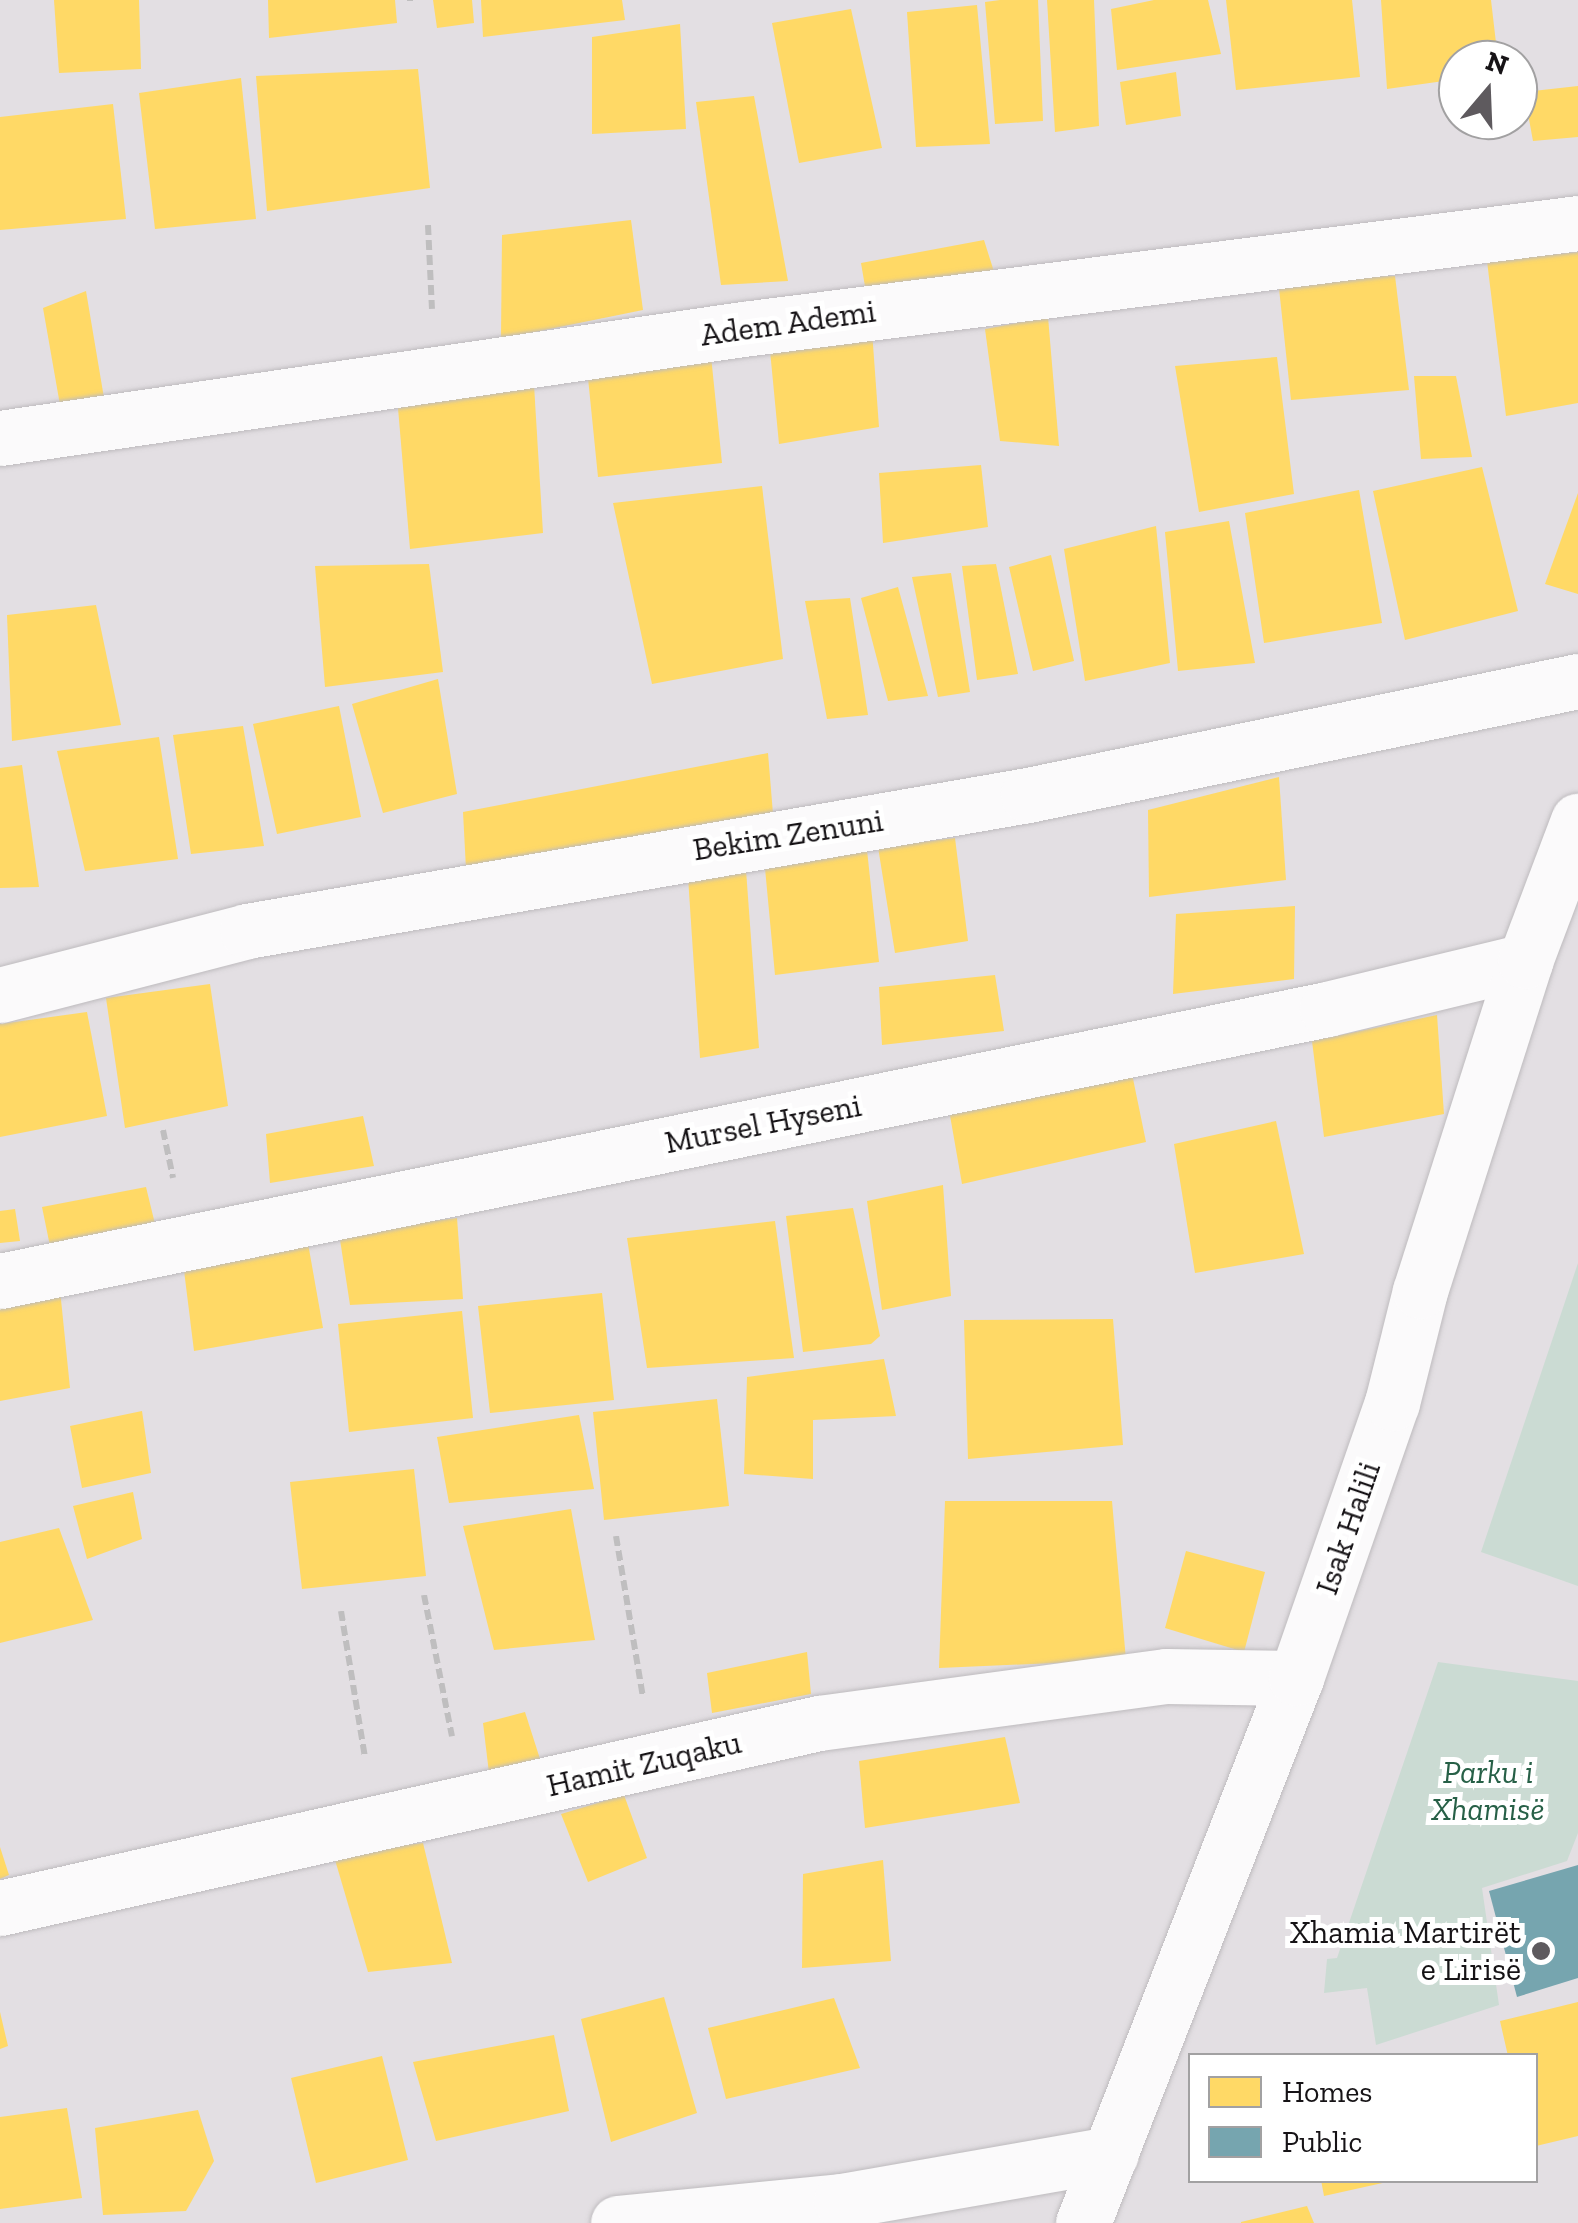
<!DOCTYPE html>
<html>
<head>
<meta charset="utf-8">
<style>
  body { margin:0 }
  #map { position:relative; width:1578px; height:2223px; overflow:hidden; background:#e3dfe3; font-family:"Zilla Slab",serif }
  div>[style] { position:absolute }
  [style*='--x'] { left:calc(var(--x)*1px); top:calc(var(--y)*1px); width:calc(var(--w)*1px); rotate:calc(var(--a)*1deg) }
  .green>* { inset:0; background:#cbdbd3 }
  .homes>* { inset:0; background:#ffd966 }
  .public>* { inset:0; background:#76a5af }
  .path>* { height:6px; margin-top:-3px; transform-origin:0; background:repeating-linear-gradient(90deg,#bfbebf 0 10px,transparent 0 15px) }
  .roads { filter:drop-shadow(0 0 2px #bebbbe) drop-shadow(0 0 2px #bebbbe) }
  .minor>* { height:55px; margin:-27.5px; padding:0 27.5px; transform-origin:27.5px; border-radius:27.5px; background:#fbfafb }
  .dots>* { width:28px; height:28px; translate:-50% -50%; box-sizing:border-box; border:5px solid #fff; border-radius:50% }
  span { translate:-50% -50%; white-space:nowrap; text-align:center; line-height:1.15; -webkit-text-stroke:10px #fff; paint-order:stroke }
  .street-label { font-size:32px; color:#161316 }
  .park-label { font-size:32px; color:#276047; font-style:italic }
  .poi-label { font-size:32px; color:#161316 }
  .right { translate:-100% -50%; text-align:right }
  .legend { position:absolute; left:1188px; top:2053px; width:350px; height:130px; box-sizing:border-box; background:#fff; border:2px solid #a2a1a2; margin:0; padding:12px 18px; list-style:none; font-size:30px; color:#161316 }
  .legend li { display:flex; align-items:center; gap:20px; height:50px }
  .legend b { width:50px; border:2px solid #a2a1a2 }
  .north { position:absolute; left:1438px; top:40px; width:100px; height:100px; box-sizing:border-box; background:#fff; border:2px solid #a2a1a2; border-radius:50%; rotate:19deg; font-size:28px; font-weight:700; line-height:40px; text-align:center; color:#161316 }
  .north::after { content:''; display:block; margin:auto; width:35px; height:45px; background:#5e5a5e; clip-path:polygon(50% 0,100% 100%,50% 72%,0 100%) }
</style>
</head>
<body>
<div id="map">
  <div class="green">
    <div style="clip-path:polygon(1578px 1263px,1578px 1586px,1481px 1552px)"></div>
    <div style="clip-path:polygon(1438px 1662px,1578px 1681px,1578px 1833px,1567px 1861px,1482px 1888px,1499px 2005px,1376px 2045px,1367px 1988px,1324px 1993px,1327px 1959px,1337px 1958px)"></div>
  </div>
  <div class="homes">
    <div style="clip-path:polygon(54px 0,139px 0,141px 69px,59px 73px)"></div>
    <div style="clip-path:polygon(268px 0,395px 0,397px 23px,269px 38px)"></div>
    <div style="clip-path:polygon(433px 0,472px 0,474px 23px,437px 28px)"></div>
    <div style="clip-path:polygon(481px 0,622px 0,625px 20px,483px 37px)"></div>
    <div style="clip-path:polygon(1000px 0,1038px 0,1043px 121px,995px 124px,985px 2px)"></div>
    <div style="clip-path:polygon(1047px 0,1094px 0,1099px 126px,1055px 132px)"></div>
    <div style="clip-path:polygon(1154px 0,1208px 0,1221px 54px,1117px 70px,1111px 9px)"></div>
    <div style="clip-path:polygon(1226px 0,1352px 0,1360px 77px,1236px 90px)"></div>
    <div style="clip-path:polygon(1381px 0,1491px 0,1498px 60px,1458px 60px,1458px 79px,1387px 89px)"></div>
    <div style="clip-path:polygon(977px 5px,990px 144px,916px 147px,907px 12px)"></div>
    <div style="clip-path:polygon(851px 9px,882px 148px,799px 163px,772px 23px)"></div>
    <div style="clip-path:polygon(680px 24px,686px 129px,592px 134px,592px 37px)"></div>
    <div style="clip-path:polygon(418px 69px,430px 188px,267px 211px,256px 76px)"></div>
    <div style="clip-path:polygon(1176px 72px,1181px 116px,1126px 125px,1120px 82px)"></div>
    <div style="clip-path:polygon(241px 78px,256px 219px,155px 229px,139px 93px)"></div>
    <div style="clip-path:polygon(1578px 86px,1578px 137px,1533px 141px,1524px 92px)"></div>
    <div style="clip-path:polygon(754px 96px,788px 281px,721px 285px,696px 102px)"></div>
    <div style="clip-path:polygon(113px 104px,126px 219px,0 230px,0 117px)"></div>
    <div style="clip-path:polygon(631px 220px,643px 310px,501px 339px,502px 235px)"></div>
    <div style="clip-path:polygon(984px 240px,995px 275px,867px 298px,861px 263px)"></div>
    <div style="clip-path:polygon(1578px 252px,1578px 403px,1506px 416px,1487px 261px)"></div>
    <div style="clip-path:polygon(1395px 276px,1409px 390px,1291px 400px,1278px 279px)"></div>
    <div style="clip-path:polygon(86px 291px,104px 398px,60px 405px,43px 308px)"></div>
    <div style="clip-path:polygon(1048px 317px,1059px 446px,1000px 441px,985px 329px)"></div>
    <div style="clip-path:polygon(872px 331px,879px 427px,779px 444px,769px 340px)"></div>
    <div style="clip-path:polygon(711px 356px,722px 463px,598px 477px,587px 368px)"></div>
    <div style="clip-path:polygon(1277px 357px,1294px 494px,1199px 512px,1175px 366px)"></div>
    <div style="clip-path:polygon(1414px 376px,1456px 376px,1472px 457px,1421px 459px)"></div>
    <div style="clip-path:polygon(534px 385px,543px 533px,410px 549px,398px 408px)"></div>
    <div style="clip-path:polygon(981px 465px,988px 527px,883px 543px,879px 473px)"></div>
    <div style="clip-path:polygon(1482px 467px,1518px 611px,1405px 640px,1373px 491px)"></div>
    <div style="clip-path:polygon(762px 486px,783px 659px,652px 684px,613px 503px)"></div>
    <div style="clip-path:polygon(1359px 490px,1382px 623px,1264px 643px,1245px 513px)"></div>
    <div style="clip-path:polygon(1578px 493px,1578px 594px,1545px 584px)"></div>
    <div style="clip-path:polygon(1229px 521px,1255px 663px,1178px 671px,1165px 532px)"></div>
    <div style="clip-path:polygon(1156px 526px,1170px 663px,1085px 681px,1064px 549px)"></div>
    <div style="clip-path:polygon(1051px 555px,1074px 661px,1033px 671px,1009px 567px)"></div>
    <div style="clip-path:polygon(429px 564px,443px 672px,325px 687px,315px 566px)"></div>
    <div style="clip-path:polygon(996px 564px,1018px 674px,977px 680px,962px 566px)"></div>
    <div style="clip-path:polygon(951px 573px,970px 692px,938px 697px,912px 577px)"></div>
    <div style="clip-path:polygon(898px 587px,928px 696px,888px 701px,861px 598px)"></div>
    <div style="clip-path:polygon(850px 598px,868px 715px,827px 719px,805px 601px)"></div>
    <div style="clip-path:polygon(96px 605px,121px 725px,12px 741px,7px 615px)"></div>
    <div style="clip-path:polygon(438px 679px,457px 794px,383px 813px,352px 704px)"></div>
    <div style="clip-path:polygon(339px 706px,361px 817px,277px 834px,253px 724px)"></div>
    <div style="clip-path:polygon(243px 726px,264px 846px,191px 854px,173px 735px)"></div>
    <div style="clip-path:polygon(159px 737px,178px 859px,85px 871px,57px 751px)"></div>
    <div style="clip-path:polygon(768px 753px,773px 814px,466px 869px,463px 812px)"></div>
    <div style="clip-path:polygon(22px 765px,39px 887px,0 888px,0 768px)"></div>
    <div style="clip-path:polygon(1279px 777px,1286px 880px,1149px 897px,1148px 810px)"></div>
    <div style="clip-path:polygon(955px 838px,968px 941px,895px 953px,878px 847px)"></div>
    <div style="clip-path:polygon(867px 850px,879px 962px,775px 975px,765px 868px)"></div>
    <div style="clip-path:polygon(746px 870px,759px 1048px,700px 1058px,688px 877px)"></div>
    <div style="clip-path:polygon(1295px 906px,1294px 979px,1173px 994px,1176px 914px)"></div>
    <div style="clip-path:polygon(995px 975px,1004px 1031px,882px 1045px,879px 987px)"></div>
    <div style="clip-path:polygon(210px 984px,228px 1106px,125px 1128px,106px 998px)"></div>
    <div style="clip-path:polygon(87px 1012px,107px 1116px,0 1137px,0 1024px)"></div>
    <div style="clip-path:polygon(1437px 1015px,1444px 1114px,1324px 1137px,1312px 1041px)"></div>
    <div style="clip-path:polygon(1130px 1064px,1146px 1142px,962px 1184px,948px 1104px)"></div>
    <div style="clip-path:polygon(363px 1116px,374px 1166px,270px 1183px,266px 1134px)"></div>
    <div style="clip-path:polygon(1276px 1121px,1304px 1254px,1195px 1273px,1174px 1144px)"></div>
    <div style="clip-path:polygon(943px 1185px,951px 1296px,882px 1310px,867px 1201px)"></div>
    <div style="clip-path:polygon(146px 1187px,155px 1224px,50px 1246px,42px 1207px)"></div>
    <div style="clip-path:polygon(853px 1208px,880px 1336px,871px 1344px,803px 1352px,786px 1216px)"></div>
    <div style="clip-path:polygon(15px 1209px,20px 1241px,0 1243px,0 1211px)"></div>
    <div style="clip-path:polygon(457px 1218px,463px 1299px,350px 1305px,339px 1233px)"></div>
    <div style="clip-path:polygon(775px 1221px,794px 1358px,647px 1368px,627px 1238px)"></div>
    <div style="clip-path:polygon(306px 1232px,323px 1328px,194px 1351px,182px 1254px)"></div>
    <div style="clip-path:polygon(59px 1280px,70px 1388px,0 1401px,0 1297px)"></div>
    <div style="clip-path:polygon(602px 1293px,614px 1400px,490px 1413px,478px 1306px)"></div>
    <div style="clip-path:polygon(462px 1311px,473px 1418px,349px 1432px,338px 1324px)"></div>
    <div style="clip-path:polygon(1113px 1319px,1123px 1445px,968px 1459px,964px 1320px)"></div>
    <div style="clip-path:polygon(884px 1359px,896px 1416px,813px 1420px,813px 1479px,744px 1474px,747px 1377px)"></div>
    <div style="clip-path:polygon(717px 1399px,729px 1506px,604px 1520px,593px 1412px)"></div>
    <div style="clip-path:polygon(142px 1411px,151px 1473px,82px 1488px,70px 1426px)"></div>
    <div style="clip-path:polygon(579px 1415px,594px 1489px,449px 1503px,437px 1437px)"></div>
    <div style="clip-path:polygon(414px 1469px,426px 1576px,302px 1589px,290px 1482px)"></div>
    <div style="clip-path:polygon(133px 1492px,142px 1539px,87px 1559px,73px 1506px)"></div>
    <div style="clip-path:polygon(945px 1501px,1112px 1501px,1126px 1660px,939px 1668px)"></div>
    <div style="clip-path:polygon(571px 1509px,595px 1640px,494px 1650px,463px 1526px)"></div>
    <div style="clip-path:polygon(59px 1528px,93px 1620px,0 1643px,0 1542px)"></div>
    <div style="clip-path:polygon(1186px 1551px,1265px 1572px,1244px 1652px,1165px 1628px)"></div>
    <div style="clip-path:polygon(807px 1652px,811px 1694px,712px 1713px,707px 1673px)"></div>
    <div style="clip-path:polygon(525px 1712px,540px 1759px,489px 1773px,483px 1723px)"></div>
    <div style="clip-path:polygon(1005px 1737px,1020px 1803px,865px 1828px,859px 1761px)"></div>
    <div style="clip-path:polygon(624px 1795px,647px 1858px,588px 1882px,561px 1814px)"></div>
    <div style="clip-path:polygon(423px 1843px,452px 1963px,368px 1972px,333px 1853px)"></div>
    <div style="clip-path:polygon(0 1847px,9px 1875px,0 1879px)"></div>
    <div style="clip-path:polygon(883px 1860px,891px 1961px,802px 1968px,803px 1874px)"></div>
    <div style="clip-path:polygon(664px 1997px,697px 2113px,611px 2142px,581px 2019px)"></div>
    <div style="clip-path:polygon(834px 1998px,860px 2068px,726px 2099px,708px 2028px)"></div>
    <div style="clip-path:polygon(1578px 2002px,1578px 2136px,1536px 2146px,1536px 2056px,1508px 2056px,1500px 2021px)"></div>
    <div style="clip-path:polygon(0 2012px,8px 2046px,0 2049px)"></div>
    <div style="clip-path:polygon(554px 2035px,569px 2111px,436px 2141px,413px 2062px)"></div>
    <div style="clip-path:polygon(382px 2056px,408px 2160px,316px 2183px,291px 2078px)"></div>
    <div style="clip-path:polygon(67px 2108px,82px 2198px,0 2209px,0 2117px)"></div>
    <div style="clip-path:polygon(198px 2110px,214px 2161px,186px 2211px,103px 2215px,95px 2128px)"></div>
    <div style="clip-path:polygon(1321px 2180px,1387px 2180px,1387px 2182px,1324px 2196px)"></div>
    <div style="clip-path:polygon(1307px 2206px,1314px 2223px,1241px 2223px,1241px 2222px)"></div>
  </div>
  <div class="public">
    <div style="clip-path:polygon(1578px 1865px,1578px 1978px,1517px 1997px,1489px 1891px)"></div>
  </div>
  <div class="path">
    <div style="--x:410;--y:0;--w:1;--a:90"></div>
    <div style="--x:428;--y:225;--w:84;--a:87.3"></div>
    <div style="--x:163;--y:1130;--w:49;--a:78.2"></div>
    <div style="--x:616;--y:1536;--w:163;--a:80.5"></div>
    <div style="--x:424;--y:1595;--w:144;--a:78.8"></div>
    <div style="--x:341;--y:1611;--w:149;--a:80.7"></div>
  </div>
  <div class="roads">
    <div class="minor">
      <div style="--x:0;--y:438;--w:751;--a:-8.35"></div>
      <div style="--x:743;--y:329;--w:842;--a:-7.23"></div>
      <div style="--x:0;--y:995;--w:255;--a:-14.5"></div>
      <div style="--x:247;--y:931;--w:793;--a:-9.88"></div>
      <div style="--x:1028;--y:795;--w:562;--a:-11.71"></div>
      <div style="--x:0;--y:1281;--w:1355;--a:-11.58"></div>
      <div style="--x:1327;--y:1009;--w:204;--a:-13.6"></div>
      <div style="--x:0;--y:1908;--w:840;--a:-12.73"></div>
      <div style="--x:819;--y:1723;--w:350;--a:-7.7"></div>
      <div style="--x:1166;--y:1676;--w:130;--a:0.9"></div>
      <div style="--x:618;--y:2223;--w:224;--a:-5.6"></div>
      <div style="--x:841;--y:2201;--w:274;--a:-9.9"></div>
      <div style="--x:1083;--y:2223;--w:585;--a:-68.65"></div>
      <div style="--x:1296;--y:1678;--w:291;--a:-70.8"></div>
      <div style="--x:1392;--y:1403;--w:115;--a:-76"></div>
      <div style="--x:1420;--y:1291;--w:346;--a:-72.3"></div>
      <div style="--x:1525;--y:961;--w:150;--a:-69.3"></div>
    </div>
  </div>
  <div class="dots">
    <div style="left:1541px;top:1951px;background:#5e5a5e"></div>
  </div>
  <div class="street-label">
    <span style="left:788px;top:323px;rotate:-8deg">Adem Ademi</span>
    <span style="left:788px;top:835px;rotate:-9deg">Bekim Zenuni</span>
    <span style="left:763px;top:1124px;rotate:-11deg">Mursel Hyseni</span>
    <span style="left:1348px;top:1528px;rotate:-71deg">Isak Halili</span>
    <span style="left:644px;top:1764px;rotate:-13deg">Hamit Zuqaku</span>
  </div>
  <div class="park-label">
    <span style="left:1488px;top:1791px">Parku i<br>Xhamisë</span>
  </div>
  <div class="poi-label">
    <span class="right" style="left:1521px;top:1951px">Xhamia Martirët<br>e Lirisë</span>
  </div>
  <ul class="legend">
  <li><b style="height:28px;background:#ffd966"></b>Homes</li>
  <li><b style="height:28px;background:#76a5af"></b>Public</li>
  </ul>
  <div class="north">N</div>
</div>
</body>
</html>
